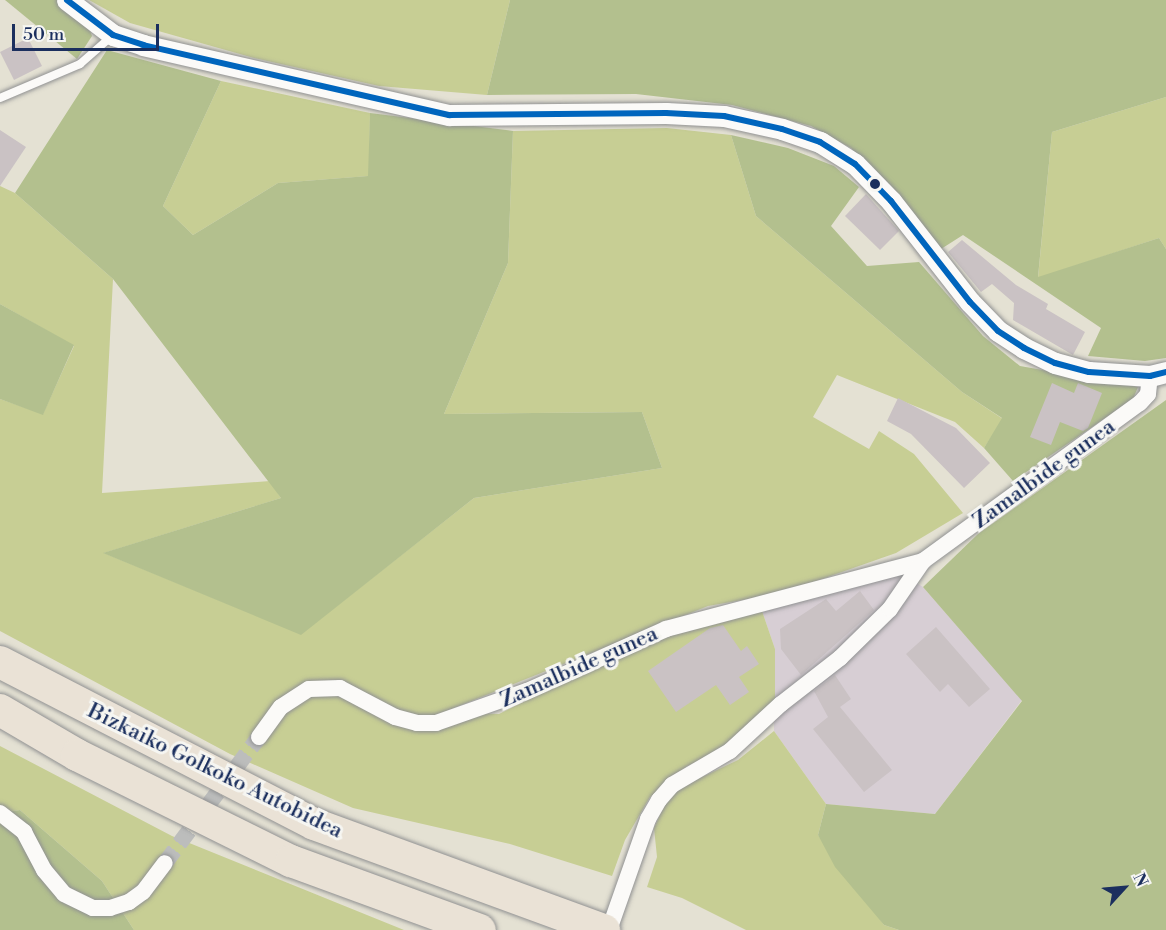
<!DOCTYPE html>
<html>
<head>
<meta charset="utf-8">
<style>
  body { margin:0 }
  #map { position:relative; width:1166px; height:930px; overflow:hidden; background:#e4e1d3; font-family:"Libre Bodoni",serif }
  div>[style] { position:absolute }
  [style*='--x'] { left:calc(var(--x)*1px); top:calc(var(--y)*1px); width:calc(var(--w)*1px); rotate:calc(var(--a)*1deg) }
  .industrial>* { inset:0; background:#d7ced4 }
  .green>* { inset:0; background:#c7ce94 }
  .forest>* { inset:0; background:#b3c08e }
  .building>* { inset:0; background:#cac2c4 }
  .minor-tunnel>* { height:16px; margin-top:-8px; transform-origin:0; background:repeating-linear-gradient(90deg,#bcbdbc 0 16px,transparent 0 24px) }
  .roads { filter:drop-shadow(0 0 2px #909192) drop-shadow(0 0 2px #909192) }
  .service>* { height:8px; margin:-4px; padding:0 4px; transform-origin:4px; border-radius:4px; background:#fbfaf8 }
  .minor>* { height:16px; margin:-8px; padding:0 8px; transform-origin:8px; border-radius:8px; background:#fbfaf8 }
  .tertiary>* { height:21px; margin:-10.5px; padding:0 10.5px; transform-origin:10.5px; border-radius:10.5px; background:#fbfaf8 }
  .motorway>* { height:32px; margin:-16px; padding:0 16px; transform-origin:16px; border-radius:16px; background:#eae2d6 }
  .bus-1>* { height:6px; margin:-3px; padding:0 3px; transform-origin:3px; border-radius:3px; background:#0065bd }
  .dots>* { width:16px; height:16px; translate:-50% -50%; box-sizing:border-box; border:3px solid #f6f6f2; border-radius:50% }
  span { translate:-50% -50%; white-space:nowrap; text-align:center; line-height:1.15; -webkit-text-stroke:6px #f6f6f2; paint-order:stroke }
  .street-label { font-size:22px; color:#1b2f5e }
  .north { position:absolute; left:1094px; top:858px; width:60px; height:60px; -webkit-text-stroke:4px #f6f6f2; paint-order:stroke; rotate:64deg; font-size:16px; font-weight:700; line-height:24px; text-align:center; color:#1b2f5e }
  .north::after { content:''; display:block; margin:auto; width:21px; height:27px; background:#1b2f5e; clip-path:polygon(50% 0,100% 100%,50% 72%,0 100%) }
  .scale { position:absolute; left:12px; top:24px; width:147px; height:27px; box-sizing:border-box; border:3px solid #1b2f5e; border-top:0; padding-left:8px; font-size:18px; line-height:21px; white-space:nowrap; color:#1b2f5e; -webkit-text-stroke:4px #f6f6f2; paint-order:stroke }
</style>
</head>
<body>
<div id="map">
  <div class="industrial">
    <div style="clip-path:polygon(901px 573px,923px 587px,1022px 700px,935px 814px,826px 804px,774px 731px,775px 649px,762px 611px)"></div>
  </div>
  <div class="green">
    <div style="clip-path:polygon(89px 0,510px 0,487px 95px,379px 86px,254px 58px,130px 23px)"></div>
    <div style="clip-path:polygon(221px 81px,370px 113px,369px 176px,278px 183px,193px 235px,163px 206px)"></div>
    <div style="clip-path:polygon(1166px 97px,1166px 249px,1159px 238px,1038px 278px,1052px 132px)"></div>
    <div style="clip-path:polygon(667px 128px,731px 135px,756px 216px,962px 392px,1003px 419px,984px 448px,955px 422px,837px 375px,813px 417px,869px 449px,879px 431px,914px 454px,963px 513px,896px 553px,782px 593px,708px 606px,444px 712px,499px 714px,613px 658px,689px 628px,762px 611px,775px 649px,775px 699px,716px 754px,687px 766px,650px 797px,625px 840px,612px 876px,510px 844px,353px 808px,230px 754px,0 631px,0 399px,43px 414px,74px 346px,0 304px,0 186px,15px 193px,113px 279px,102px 493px,270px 481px,281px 498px,104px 553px,301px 634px,474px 498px,662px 468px,642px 412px,444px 414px,508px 263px,513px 131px)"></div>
    <div style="clip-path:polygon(774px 731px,826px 804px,818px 835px,884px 925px,899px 930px,746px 930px,682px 898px,647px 887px,657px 857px,654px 828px,664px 806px,679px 788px,738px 760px)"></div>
    <div style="clip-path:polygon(0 746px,172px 836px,404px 930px,134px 930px,102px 881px,20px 810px,0 813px)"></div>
  </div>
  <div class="forest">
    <div style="clip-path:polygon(5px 0,79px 0,92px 36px,77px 59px)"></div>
    <div style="clip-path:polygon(510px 0,1166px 0,1166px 97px,1052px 132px,1038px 277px,1159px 238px,1166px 249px,1166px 358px,1145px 361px,1088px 356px,1101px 328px,963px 235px,941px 249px,851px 148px,811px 126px,732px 105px,636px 94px,487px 95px)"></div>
    <div style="clip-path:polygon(107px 50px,221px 81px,163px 206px,193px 235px,278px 183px,368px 176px,370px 113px,513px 131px,508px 263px,444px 414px,642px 412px,662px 468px,474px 498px,301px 635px,103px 553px,281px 498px,113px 279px,15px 193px)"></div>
    <div style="clip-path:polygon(731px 135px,788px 148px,834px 166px,859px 187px,831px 226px,867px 266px,919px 262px,983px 336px,1020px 366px,1138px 387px,1133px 399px,1013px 481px,984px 448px,1002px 418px,962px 392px,756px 216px)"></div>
    <div style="clip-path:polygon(0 304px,74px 345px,43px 415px,0 399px)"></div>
    <div style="clip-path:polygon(1166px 400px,1166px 930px,899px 930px,884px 925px,835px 867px,818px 835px,826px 804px,935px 814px,1022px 701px,923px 587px,978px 534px)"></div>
    <div style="clip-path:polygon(20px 810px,102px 881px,134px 930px,0 930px,0 813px)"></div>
  </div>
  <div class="building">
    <div style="clip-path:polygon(28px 38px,42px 66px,14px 80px,0 52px)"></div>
    <div style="clip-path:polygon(0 130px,26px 147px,0 186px)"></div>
    <div style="clip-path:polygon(866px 194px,899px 231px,880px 250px,845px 216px)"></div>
    <div style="clip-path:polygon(962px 240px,1016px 285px,1048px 304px,1046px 309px,1085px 332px,1073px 355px,1013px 320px,1014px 303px,992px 284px,981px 292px,948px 252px)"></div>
    <div style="clip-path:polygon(1052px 383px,1074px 393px,1078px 383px,1102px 393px,1088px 428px,1083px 431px,1060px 422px,1051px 445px,1030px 437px)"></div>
    <div style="clip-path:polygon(898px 398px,956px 428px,990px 463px,964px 488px,911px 434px,887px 421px)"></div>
    <div style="clip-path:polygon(860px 591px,874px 610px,801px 675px,781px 649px,780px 629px,826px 599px,836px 611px)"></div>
    <div style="clip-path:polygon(723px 625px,741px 651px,747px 646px,759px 664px,739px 677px,749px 692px,730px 705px,716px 685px,676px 712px,648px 671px,710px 628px)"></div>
    <div style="clip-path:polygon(936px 627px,990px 689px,969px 707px,948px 684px,940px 692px,906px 654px)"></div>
    <div style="clip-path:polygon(835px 675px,851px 699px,840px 707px,892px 770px,864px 792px,813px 729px,828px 717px,814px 691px)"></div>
  </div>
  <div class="minor-tunnel">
    <div style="--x:165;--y:863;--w:157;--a:-53.3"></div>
  </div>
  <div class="roads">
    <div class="service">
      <div style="--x:0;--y:98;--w:87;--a:-23"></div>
      <div style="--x:80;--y:64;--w:44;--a:-41.3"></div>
    </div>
    <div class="minor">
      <div style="--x:259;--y:737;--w:37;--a:-54"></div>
      <div style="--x:281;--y:707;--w:33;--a:-33"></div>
      <div style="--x:309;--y:689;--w:31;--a:-2"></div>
      <div style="--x:340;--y:688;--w:62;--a:27.8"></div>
      <div style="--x:395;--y:717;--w:23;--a:15"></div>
      <div style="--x:417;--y:723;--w:19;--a:0"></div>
      <div style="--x:436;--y:723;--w:96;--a:-19.4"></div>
      <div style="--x:527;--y:691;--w:152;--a:-24"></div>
      <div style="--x:666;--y:629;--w:266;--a:-14.8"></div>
      <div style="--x:923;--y:561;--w:268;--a:-36.1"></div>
      <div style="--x:1140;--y:403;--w:12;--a:-48"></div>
      <div style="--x:1148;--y:394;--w:18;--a:-84"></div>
      <div style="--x:0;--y:813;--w:31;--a:38"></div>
      <div style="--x:24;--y:832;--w:43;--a:62.2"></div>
      <div style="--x:44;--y:870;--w:31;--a:50"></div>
      <div style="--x:64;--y:894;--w:32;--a:26"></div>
      <div style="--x:93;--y:908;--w:17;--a:0"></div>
      <div style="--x:110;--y:908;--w:20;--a:-18"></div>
      <div style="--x:129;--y:902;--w:17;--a:-36"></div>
      <div style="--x:143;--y:892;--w:36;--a:-53"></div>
      <div style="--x:609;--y:930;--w:118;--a:-70.6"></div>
      <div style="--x:648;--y:819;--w:22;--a:-60"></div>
      <div style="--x:659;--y:800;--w:20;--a:-49"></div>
      <div style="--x:672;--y:785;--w:67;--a:-30.4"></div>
      <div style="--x:730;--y:751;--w:69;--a:-42.7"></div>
      <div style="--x:781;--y:704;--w:75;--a:-37.9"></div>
      <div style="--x:840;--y:658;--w:70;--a:-44.4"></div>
      <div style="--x:890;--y:609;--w:58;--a:-55.5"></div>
    </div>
    <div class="tertiary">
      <div style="--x:67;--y:0;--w:58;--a:37.3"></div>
      <div style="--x:113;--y:35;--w:32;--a:18"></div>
      <div style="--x:143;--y:45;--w:314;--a:12.9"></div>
      <div style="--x:449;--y:115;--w:217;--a:-0.5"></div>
      <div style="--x:666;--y:113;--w:58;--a:3"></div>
      <div style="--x:724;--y:116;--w:59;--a:12.6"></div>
      <div style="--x:782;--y:129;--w:40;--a:18.9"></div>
      <div style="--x:820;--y:142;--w:41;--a:32.2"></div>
      <div style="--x:855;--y:164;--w:52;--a:45.8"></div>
      <div style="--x:891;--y:201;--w:128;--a:52"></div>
      <div style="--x:970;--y:302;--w:40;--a:46"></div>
      <div style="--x:998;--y:331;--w:31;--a:33"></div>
      <div style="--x:1024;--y:348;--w:34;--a:26"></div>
      <div style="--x:1055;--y:363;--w:35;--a:15"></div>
      <div style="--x:1089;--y:372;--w:61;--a:3.8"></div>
      <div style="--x:1150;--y:376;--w:16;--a:-14"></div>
    </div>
    <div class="motorway">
      <div style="--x:0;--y:662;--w:353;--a:27.3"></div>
      <div style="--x:314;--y:824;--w:309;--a:20.1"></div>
      <div style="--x:0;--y:710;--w:89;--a:30.3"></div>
      <div style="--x:77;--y:755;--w:239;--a:26.4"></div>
      <div style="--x:291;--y:861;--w:201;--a:20.1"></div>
    </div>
  </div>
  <div class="bus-1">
    <div style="--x:67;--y:0;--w:58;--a:37.3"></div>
    <div style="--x:113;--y:35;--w:32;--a:18"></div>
    <div style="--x:143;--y:45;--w:314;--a:12.9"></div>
    <div style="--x:449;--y:115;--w:217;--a:-0.5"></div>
    <div style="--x:666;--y:113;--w:58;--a:3"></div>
    <div style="--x:724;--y:116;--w:59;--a:12.6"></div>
    <div style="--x:782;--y:129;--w:40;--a:18.9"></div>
    <div style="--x:820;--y:142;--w:41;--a:32.2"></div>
    <div style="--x:855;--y:164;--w:52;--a:45.8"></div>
    <div style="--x:891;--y:201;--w:128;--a:52"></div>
    <div style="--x:970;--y:302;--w:40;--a:46"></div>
    <div style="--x:998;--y:331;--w:31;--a:33"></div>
    <div style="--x:1024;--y:348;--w:34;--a:26"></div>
    <div style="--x:1055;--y:363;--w:35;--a:15"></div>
    <div style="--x:1089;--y:372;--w:61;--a:3.8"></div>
    <div style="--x:1150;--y:376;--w:16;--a:-14"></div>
  </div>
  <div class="dots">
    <div style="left:875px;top:184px;background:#1b2f5e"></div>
  </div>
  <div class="street-label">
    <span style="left:1044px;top:474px;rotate:-36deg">Zamalbide gunea</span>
    <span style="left:579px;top:667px;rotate:-24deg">Zamalbide gunea</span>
    <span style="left:215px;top:771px;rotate:26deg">Bizkaiko Golkoko Autobidea</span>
  </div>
  <div class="north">N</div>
  <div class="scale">50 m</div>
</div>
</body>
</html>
